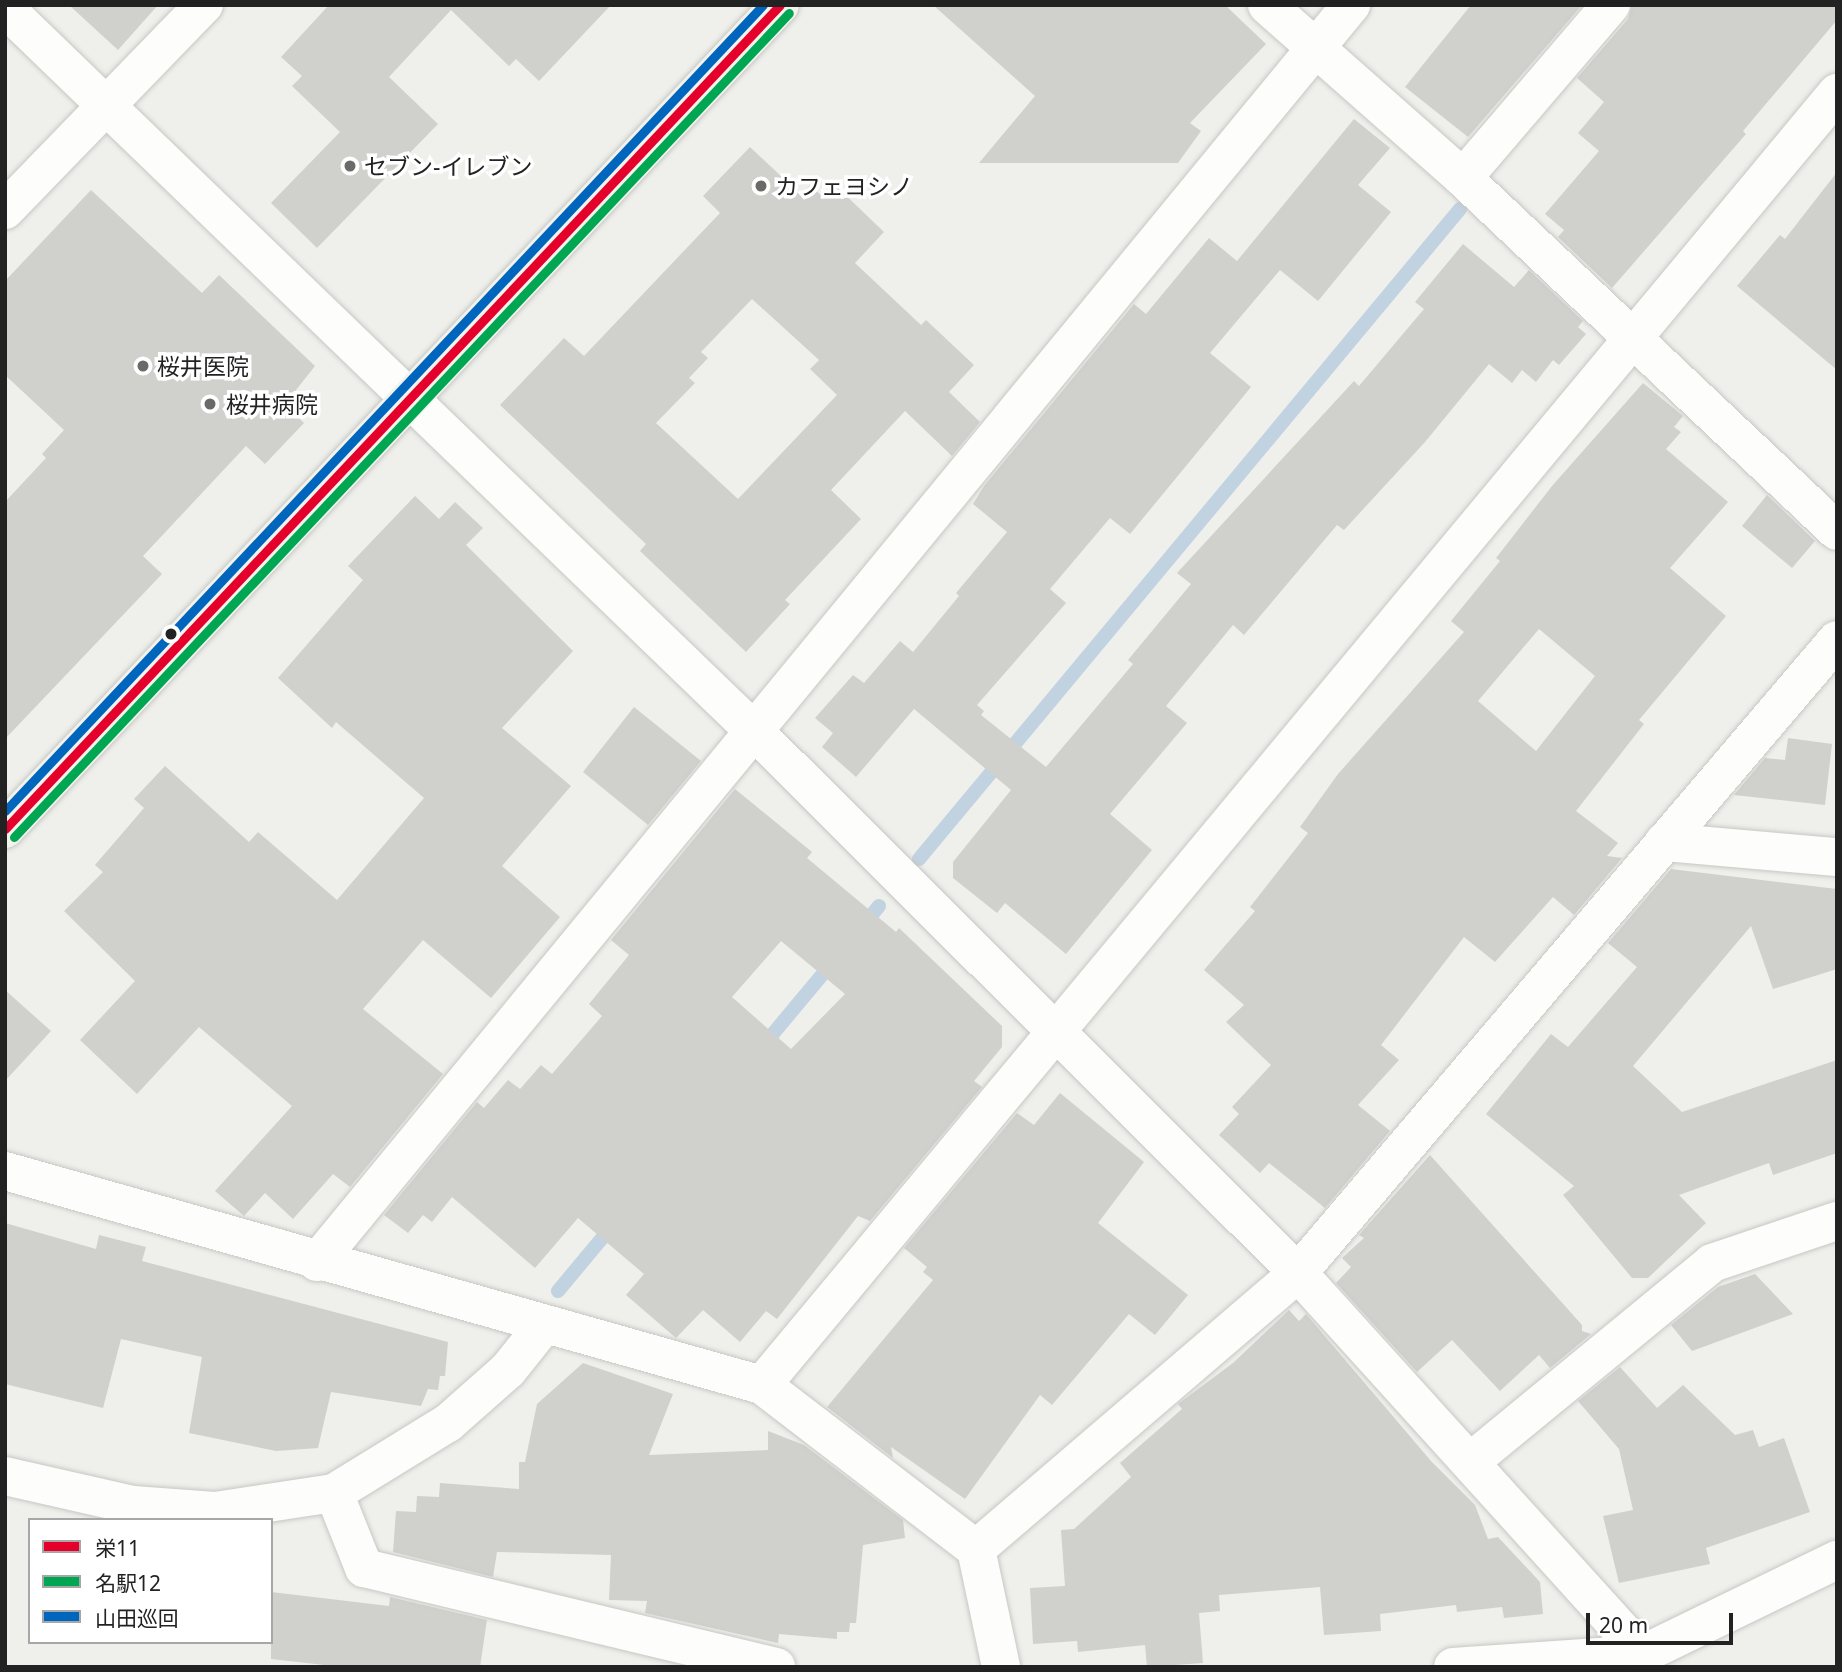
<!DOCTYPE html>
<html>
<head>
<meta charset="utf-8">
<style>
  body { margin:0 }
  #map { position:relative; width:1842px; height:1672px; overflow:hidden; background:#efefeb; font-family:"Noto Sans","Noto Sans JP",sans-serif }
  div>[style] { position:absolute }
  [style*='--x'] { left:calc(var(--x)*1px); top:calc(var(--y)*1px); width:calc(var(--w)*1px); rotate:calc(var(--a)*1deg) }
  .stream>* { height:14px; margin:-7px; padding:0 7px; transform-origin:7px; border-radius:7px; background:#c1d2e0 }
  .building>* { inset:0; background:#d0d0cc }
  .roads { filter:drop-shadow(0 0 2px #c7c7c5) drop-shadow(0 0 2px #c7c7c5) }
  .street>* { height:38px; margin:-19px; padding:0 19px; transform-origin:19px; border-radius:19px; background:#fdfdfc }
  .secondary>* { height:38px; margin:-19px; padding:0 19px; transform-origin:19px; border-radius:19px; background:#f2f3ed }
  .bus-1>* { height:9px; margin:-4.5px; padding:0 4.5px; transform-origin:4.5px; border-radius:4.5px; background:#e4002b }
  .bus-2>* { height:9px; margin:-4.5px; padding:0 4.5px; transform-origin:4.5px; border-radius:4.5px; background:#00a651 }
  .bus-3>* { height:9px; margin:-4.5px; padding:0 4.5px; transform-origin:4.5px; border-radius:4.5px; background:#0065bd }
  .dots>* { width:19px; height:19px; translate:-50% -50%; box-sizing:border-box; border:4px solid #fff; border-radius:50% }
  span { translate:-50% -50%; white-space:nowrap; text-align:center; line-height:1.15; -webkit-text-stroke:7px #fff; paint-order:stroke }
  .poi-label { font-size:23px; color:#222 }
  .left { translate:0 -50%; text-align:left }
  .frame { position:absolute; inset:0; border:7px solid #222; pointer-events:none }
  .legend { position:absolute; left:28px; top:1518px; width:245px; height:126px; box-sizing:border-box; background:#fff; border:2px solid #a7a7a7; margin:0; padding:9px 12px; list-style:none; font-size:21px; color:#222 }
  .legend li { display:flex; align-items:center; gap:14px; height:35px }
  .legend b { width:35px; border:2px solid #a7a7a7 }
  .scale { position:absolute; left:1586px; top:1613px; width:147px; height:32px; box-sizing:border-box; border:4px solid #222; border-top:0; padding-left:9px; font-size:21px; line-height:24px; white-space:nowrap; color:#222; -webkit-text-stroke:5px #fff; paint-order:stroke }
</style>
</head>
<body>
<div id="map">
  <div class="stream">
    <div style="--x:919;--y:859;--w:846;--a:-50.23"></div>
    <div style="--x:862;--y:927;--w:27;--a:-51"></div>
    <div style="--x:761;--y:1048;--w:112;--a:-50.1"></div>
    <div style="--x:558;--y:1291;--w:86;--a:-50.2"></div>
  </div>
  <div class="building">
    <div style="clip-path:polygon(69px 5px,158px 5px,118px 50px)"></div>
    <div style="clip-path:polygon(329px 5px,611px 5px,539px 81px,516px 59px,509px 66px,451px 10px,389px 77px,438px 124px,317px 248px,271px 203px,340px 132px,292px 86px,302px 76px,281px 57px)"></div>
    <div style="clip-path:polygon(933px 5px,1225px 5px,1266px 44px,1190px 123px,1201px 131px,1178px 163px,979px 163px,1035px 96px)"></div>
    <div style="clip-path:polygon(1471px 5px,1582px 5px,1468px 137px,1405px 87px)"></div>
    <div style="clip-path:polygon(1632px 5px,1837px 5px,1837px 20px,1743px 131px,1746px 134px,1612px 288px,1558px 237px,1564px 230px,1545px 214px,1599px 151px,1578px 133px,1604px 102px,1577px 78px,1628px 19px)"></div>
    <div style="clip-path:polygon(1354px 119px,1390px 148px,1358px 185px,1391px 212px,1318px 301px,1280px 270px,1210px 353px,1251px 387px,1130px 534px,1110px 518px,1050px 589px,1066px 603px,977px 705px,984px 711px,981px 715px,1046px 767px,1133px 664px,1128px 660px,1191px 584px,1177px 573px,1354px 381px,1359px 386px,1424px 309px,1415px 302px,1463px 244px,1514px 287px,1529px 270px,1583px 321px,1578px 327px,1586px 334px,1559px 365px,1553px 360px,1536px 382px,1522px 370px,1512px 383px,1489px 364px,1425px 442px,1344px 530px,1337px 525px,1244px 635px,1233px 625px,1166px 706px,1187px 723px,1110px 814px,1152px 850px,1066px 954px,1005px 903px,997px 913px,953px 878px,953px 862px,1011px 790px,914px 709px,856px 777px,822px 747px,833px 733px,815px 718px,853px 675px,864px 683px,900px 641px,913px 652px,959px 596px,956px 593px,1007px 532px,973px 504px,984px 486px,1134px 304px,1146px 314px,1209px 238px,1237px 261px)"></div>
    <div style="clip-path:polygon(evenodd,750px 147px,801px 195px,810px 185px,824px 198px,835px 185px,884px 232px,855px 263px,921px 325px,926px 320px,974px 365px,949px 392px,980px 422px,952px 456px,905px 411px,831px 490px,861px 519px,785px 600px,790px 604px,746px 652px,640px 551px,646px 544px,500px 405px,564px 338px,584px 356px,720px 213px,703px 196px,750px 147px,752px 299px,819px 360px,810px 369px,837px 395px,738px 499px,656px 423px,695px 383px,689px 378px,708px 358px,701px 352px,752px 299px)"></div>
    <div style="clip-path:polygon(1837px 172px,1837px 370px,1737px 286px,1780px 235px,1785px 239px)"></div>
    <div style="clip-path:polygon(91px 190px,202px 293px,219px 275px,315px 366px,285px 404px,304px 423px,265px 464px,246px 446px,143px 556px,162px 574px,5px 739px,5px 502px,46px 458px,42px 454px,64px 430px,5px 375px,5px 281px)"></div>
    <div style="clip-path:polygon(evenodd,1643px 383px,1683px 416px,1674px 427px,1681px 432px,1666px 449px,1728px 502px,1670px 568px,1726px 616px,1639px 720px,1644px 724px,1576px 811px,1618px 843px,1607px 856px,1622px 858px,1574px 915px,1553px 897px,1495px 962px,1464px 937px,1381px 1045px,1399px 1060px,1358px 1105px,1390px 1131px,1325px 1208px,1269px 1163px,1260px 1173px,1219px 1135px,1239px 1114px,1232px 1107px,1271px 1065px,1226px 1022px,1244px 1005px,1204px 970px,1255px 911px,1250px 907px,1308px 833px,1300px 827px,1338px 774px,1464px 632px,1451px 621px,1500px 561px,1496px 558px,1552px 486px,1643px 383px,1539px 629px,1595px 676px,1536px 751px,1478px 701px,1539px 629px)"></div>
    <div style="clip-path:polygon(1767px 495px,1815px 541px,1792px 568px,1742px 526px)"></div>
    <div style="clip-path:polygon(415px 496px,439px 519px,455px 502px,483px 528px,466px 545px,573px 651px,502px 728px,571px 786px,502px 866px,560px 917px,491px 998px,423px 940px,363px 1009px,443px 1074px,350px 1187px,333px 1174px,293px 1219px,265px 1193px,244px 1216px,215px 1191px,292px 1106px,199px 1027px,137px 1094px,80px 1040px,135px 981px,64px 911px,103px 872px,95px 865px,144px 808px,134px 799px,165px 766px,249px 842px,258px 832px,337px 900px,424px 798px,336px 722px,332px 728px,278px 678px,363px 580px,348px 566px)"></div>
    <div style="clip-path:polygon(634px 707px,701px 761px,648px 825px,583px 772px)"></div>
    <div style="clip-path:polygon(1788px 738px,1832px 744px,1825px 805px,1734px 795px,1765px 758px,1785px 760px)"></div>
    <div style="clip-path:polygon(evenodd,735px 789px,812px 852px,807px 858px,896px 932px,899px 928px,1002px 1026px,1002px 1047px,974px 1081px,982px 1087px,870px 1221px,858px 1216px,777px 1319px,766px 1311px,740px 1342px,703px 1310px,676px 1338px,626px 1295px,644px 1274px,578px 1218px,535px 1268px,452px 1197px,432px 1222px,423px 1215px,408px 1233px,384px 1215px,477px 1102px,484px 1108px,508px 1080px,520px 1089px,541px 1065px,552px 1074px,602px 1016px,589px 1004px,629px 955px,611px 940px,735px 789px,781px 941px,845px 994px,791px 1049px,732px 997px,781px 941px)"></div>
    <div style="clip-path:polygon(1671px 869px,1837px 889px,1837px 969px,1773px 989px,1751px 926px,1633px 1066px,1682px 1112px,1837px 1060px,1837px 1153px,1773px 1175px,1769px 1163px,1679px 1195px,1706px 1223px,1648px 1278px,1632px 1278px,1563px 1195px,1574px 1186px,1486px 1114px,1551px 1034px,1568px 1047px,1637px 967px,1608px 943px)"></div>
    <div style="clip-path:polygon(5px 990px,51px 1031px,5px 1081px)"></div>
    <div style="clip-path:polygon(1060px 1093px,1144px 1162px,1098px 1223px,1188px 1295px,1155px 1335px,1129px 1314px,1052px 1405px,1040px 1395px,965px 1499px,891px 1447px,893px 1458px,827px 1407px,933px 1280px,923px 1272px,927px 1267px,904px 1248px,1017px 1113px,1034px 1125px)"></div>
    <div style="clip-path:polygon(1430px 1155px,1582px 1325px,1582px 1331px,1591px 1334px,1550px 1368px,1539px 1355px,1500px 1391px,1452px 1340px,1417px 1372px,1336px 1283px,1351px 1267px,1342px 1258px,1364px 1238px,1359px 1235px)"></div>
    <div style="clip-path:polygon(5px 1223px,96px 1249px,99px 1235px,146px 1247px,142px 1261px,448px 1342px,445px 1376px,440px 1376px,438px 1390px,428px 1389px,421px 1406px,331px 1392px,318px 1448px,276px 1451px,189px 1433px,202px 1357px,121px 1339px,103px 1408px,5px 1384px)"></div>
    <div style="clip-path:polygon(1755px 1274px,1793px 1314px,1692px 1351px,1671px 1325px,1718px 1287px)"></div>
    <div style="clip-path:polygon(1289px 1310px,1299px 1321px,1306px 1314px,1431px 1461px,1475px 1505px,1488px 1539px,1498px 1537px,1540px 1582px,1543px 1614px,1504px 1618px,1502px 1607px,1457px 1612px,1456px 1605px,1380px 1614px,1381px 1631px,1324px 1635px,1320px 1587px,1219px 1595px,1220px 1611px,1199px 1613px,1203px 1663px,1147px 1667px,1145px 1645px,1078px 1652px,1077px 1641px,1033px 1644px,1030px 1588px,1065px 1586px,1061px 1530px,1074px 1529px,1131px 1477px,1120px 1463px,1182px 1409px,1178px 1404px,1233px 1363px)"></div>
    <div style="clip-path:polygon(583px 1363px,673px 1394px,649px 1455px,768px 1450px,768px 1431px,804px 1445px,903px 1520px,905px 1538px,863px 1545px,856px 1623px,850px 1623px,849px 1632px,837px 1632px,837px 1639px,779px 1634px,778px 1643px,645px 1613px,647px 1601px,609px 1600px,611px 1555px,497px 1552px,493px 1577px,393px 1552px,396px 1511px,416px 1512px,417px 1496px,439px 1497px,440px 1483px,519px 1489px,519px 1462px,525px 1462px,537px 1404px)"></div>
    <div style="clip-path:polygon(1620px 1367px,1657px 1408px,1683px 1385px,1735px 1435px,1753px 1430px,1759px 1447px,1784px 1438px,1810px 1512px,1706px 1548px,1710px 1564px,1619px 1583px,1603px 1516px,1633px 1510px,1619px 1449px,1578px 1401px)"></div>
    <div style="clip-path:polygon(271px 1592px,389px 1606px,390px 1597px,487px 1620px,480px 1667px,342px 1667px,271px 1659px)"></div>
  </div>
  <div class="roads">
    <div class="street">
      <div style="--x:1267;--y:5;--w:261;--a:41.4"></div>
      <div style="--x:1463;--y:178;--w:514;--a:43.35"></div>
      <div style="--x:5;--y:8;--w:1041;--a:43.99"></div>
      <div style="--x:754;--y:731;--w:768;--a:44.89"></div>
      <div style="--x:1298;--y:1273;--w:514;--a:47.84"></div>
      <div style="--x:1643;--y:1654;--w:13;--a:86"></div>
      <div style="--x:1463;--y:178;--w:228;--a:-49.5"></div>
      <div style="--x:5;--y:210;--w:286;--a:-45.9"></div>
      <div style="--x:1664;--y:842;--w:174;--a:5"></div>
      <div style="--x:5;--y:1171;--w:787;--a:15.79"></div>
      <div style="--x:762;--y:1385;--w:270;--a:37.5"></div>
      <div style="--x:976;--y:1549;--w:121;--a:78"></div>
      <div style="--x:317;--y:1262;--w:1628;--a:-50.56"></div>
      <div style="--x:762;--y:1385;--w:1681;--a:-50.24"></div>
      <div style="--x:1470;--y:1462;--w:313;--a:-39.4"></div>
      <div style="--x:1712;--y:1263;--w:132;--a:-18.6"></div>
      <div style="--x:5;--y:1476;--w:131;--a:12.8"></div>
      <div style="--x:133;--y:1505;--w:82;--a:4.2"></div>
      <div style="--x:215;--y:1511;--w:120;--a:-8.6"></div>
      <div style="--x:334;--y:1493;--w:134;--a:-31.6"></div>
      <div style="--x:448;--y:1423;--w:80;--a:-41.5"></div>
      <div style="--x:508;--y:1370;--w:58;--a:-51.3"></div>
      <div style="--x:334;--y:1493;--w:81;--a:68.2"></div>
      <div style="--x:364;--y:1568;--w:424;--a:13.5"></div>
      <div style="--x:976;--y:1549;--w:424;--a:-40.6"></div>
      <div style="--x:1298;--y:1273;--w:831;--a:-49.59"></div>
      <div style="--x:1453;--y:1667;--w:190;--a:-3.9"></div>
      <div style="--x:1643;--y:1654;--w:216;--a:-25.9"></div>
    </div>
    <div class="secondary">
      <div style="--x:5;--y:829;--w:1131;--a:-46.76"></div>
    </div>
  </div>
  <div class="bus-1">
    <div style="--x:5;--y:829;--w:1131;--a:-46.76"></div>
  </div>
  <div class="bus-2">
    <div style="--x:14;--y:837;--w:1131;--a:-46.76"></div>
  </div>
  <div class="bus-3">
    <div style="--x:5;--y:811;--w:1106;--a:-46.76"></div>
  </div>
  <div class="dots">
    <div style="left:350px;top:166px;background:#6a6a68"></div>
    <div style="left:761px;top:186px;background:#6a6a68"></div>
    <div style="left:143px;top:366px;background:#6a6a68"></div>
    <div style="left:210px;top:404px;background:#6a6a68"></div>
    <div style="left:171px;top:634px;background:#222"></div>
  </div>
  <div class="poi-label">
    <span class="left" style="left:364px;top:166px">セブン-イレブン</span>
    <span class="left" style="left:775px;top:186px">カフェヨシノ</span>
    <span class="left" style="left:157px;top:366px">桜井医院</span>
    <span class="left" style="left:226px;top:404px">桜井病院</span>
  </div>
  <div class="frame"></div>
  <ul class="legend">
  <li><b style="height:9px;background:#e4002b"></b>栄11</li>
  <li><b style="height:9px;background:#00a651"></b>名駅12</li>
  <li><b style="height:9px;background:#0065bd"></b>山田巡回</li>
  </ul>
  <div class="scale">20 m</div>
</div>
</body>
</html>
